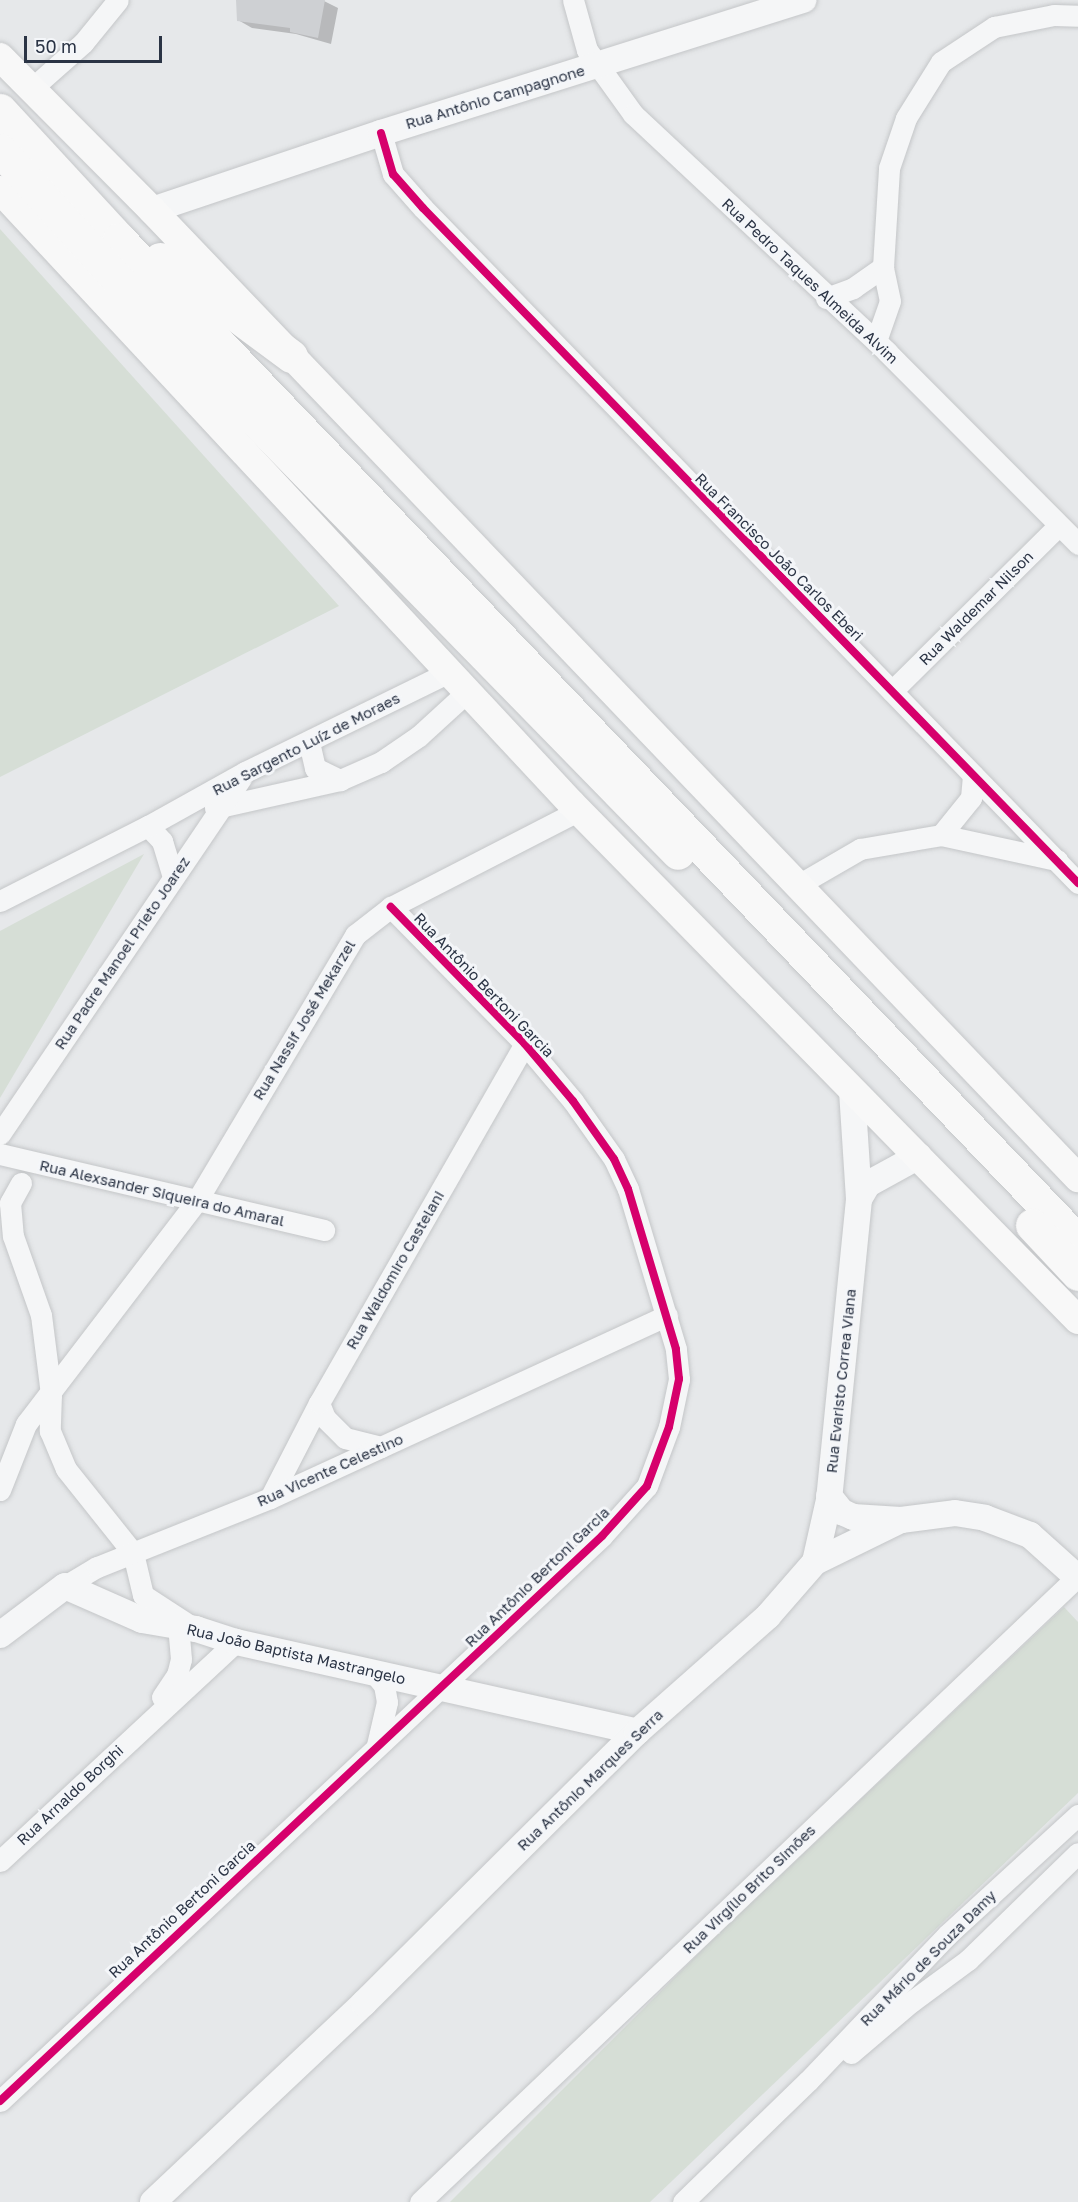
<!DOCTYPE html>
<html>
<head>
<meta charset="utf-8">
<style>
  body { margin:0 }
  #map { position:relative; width:1078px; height:2202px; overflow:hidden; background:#e6e8ea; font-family:"Golos Text",sans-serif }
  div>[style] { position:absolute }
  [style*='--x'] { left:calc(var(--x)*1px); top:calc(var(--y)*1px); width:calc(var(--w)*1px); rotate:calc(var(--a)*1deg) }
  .green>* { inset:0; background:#d6ded6 }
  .shadow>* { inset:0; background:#0003 }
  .building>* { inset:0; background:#ced0d3 }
  .roads { filter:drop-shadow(0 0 2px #c4c6c8) drop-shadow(0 0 2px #c4c6c8) }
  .minor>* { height:21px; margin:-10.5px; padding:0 10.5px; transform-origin:10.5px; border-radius:10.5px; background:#f5f6f7 }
  .tertiary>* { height:26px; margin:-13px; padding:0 13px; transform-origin:13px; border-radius:13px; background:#f5f6f7 }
  .secondary>* { height:28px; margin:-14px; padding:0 14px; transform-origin:14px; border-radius:14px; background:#f8f8f8 }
  .primary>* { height:33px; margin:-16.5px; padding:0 16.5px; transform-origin:16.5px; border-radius:16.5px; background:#f8f8f8 }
  .cycleway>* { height:8px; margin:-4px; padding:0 4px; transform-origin:4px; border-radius:4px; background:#d6006c }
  span { translate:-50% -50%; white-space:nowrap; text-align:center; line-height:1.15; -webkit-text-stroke:6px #f4f6f9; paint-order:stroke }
  .street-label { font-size:15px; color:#2b3445 }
  .scale { position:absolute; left:24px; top:36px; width:138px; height:27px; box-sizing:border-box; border:3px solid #2b3445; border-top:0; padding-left:8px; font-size:18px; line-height:21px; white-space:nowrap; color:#2b3445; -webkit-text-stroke:4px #f4f6f9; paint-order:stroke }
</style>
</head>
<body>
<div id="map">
  <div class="green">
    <div style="clip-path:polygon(0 229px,339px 606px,0 777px)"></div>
    <div style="clip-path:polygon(144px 854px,0 1098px,0 931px)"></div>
    <div style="clip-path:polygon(1064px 1607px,1078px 1622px,1078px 1793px,650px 2202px,450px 2202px,712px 1940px)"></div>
  </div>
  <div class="shadow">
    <div style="clip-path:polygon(239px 0,324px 1px,338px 8px,331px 44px,296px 34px,252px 28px,238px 20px)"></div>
  </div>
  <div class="building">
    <div style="clip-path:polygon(236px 0,325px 0,318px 38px,290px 32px,290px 28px,237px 21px)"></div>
  </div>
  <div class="roads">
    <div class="minor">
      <div style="--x:573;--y:0;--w:52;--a:74.4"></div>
      <div style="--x:587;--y:50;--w:79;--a:54.3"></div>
      <div style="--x:633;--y:114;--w:348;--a:43.1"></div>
      <div style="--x:887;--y:352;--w:271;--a:45.1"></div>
      <div style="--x:30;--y:90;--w:71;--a:-41.6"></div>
      <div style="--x:83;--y:43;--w:55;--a:-50.9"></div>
      <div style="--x:381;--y:133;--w:43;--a:73.7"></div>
      <div style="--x:393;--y:174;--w:45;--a:48.6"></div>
      <div style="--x:423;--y:208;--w:941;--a:45.86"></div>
      <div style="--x:826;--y:298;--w:29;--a:-20"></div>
      <div style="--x:853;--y:288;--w:37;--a:-35"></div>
      <div style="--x:876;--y:341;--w:42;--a:-70.7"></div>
      <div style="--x:890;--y:301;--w:35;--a:-102"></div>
      <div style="--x:883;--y:267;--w:99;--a:-86.5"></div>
      <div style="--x:889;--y:168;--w:53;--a:-71.2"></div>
      <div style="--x:906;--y:118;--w:66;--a:-58"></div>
      <div style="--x:941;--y:62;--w:64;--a:-33.4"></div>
      <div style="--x:994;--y:27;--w:61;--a:-11.3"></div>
      <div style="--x:1054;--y:15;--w:24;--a:2"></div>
      <div style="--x:892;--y:691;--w:235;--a:-44.8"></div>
      <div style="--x:309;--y:742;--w:27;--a:77"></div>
      <div style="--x:315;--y:768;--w:28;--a:26"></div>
      <div style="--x:215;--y:808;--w:128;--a:-12.6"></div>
      <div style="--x:340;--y:780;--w:45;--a:-23.7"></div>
      <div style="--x:381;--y:762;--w:46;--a:-34.4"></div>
      <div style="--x:419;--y:736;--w:65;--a:-42.5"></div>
      <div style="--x:148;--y:826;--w:21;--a:47"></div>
      <div style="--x:162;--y:841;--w:38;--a:73"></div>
      <div style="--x:941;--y:835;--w:48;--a:-51"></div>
      <div style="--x:971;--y:798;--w:23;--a:-85"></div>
      <div style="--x:798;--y:885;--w:72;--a:-30.1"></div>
      <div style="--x:860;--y:849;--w:82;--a:-9.8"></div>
      <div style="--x:941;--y:835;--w:119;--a:12.2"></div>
      <div style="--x:0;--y:901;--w:166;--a:-26.9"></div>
      <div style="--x:148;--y:826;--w:111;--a:-29.1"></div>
      <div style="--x:245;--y:772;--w:227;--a:-26.1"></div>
      <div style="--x:0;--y:1134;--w:430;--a:-55.9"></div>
      <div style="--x:0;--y:1154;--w:333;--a:13.2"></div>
      <div style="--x:21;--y:1183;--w:23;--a:119"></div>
      <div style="--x:10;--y:1203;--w:33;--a:85"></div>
      <div style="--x:13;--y:1236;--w:84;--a:70.5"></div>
      <div style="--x:41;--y:1315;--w:80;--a:82.8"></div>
      <div style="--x:51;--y:1394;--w:37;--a:92"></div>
      <div style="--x:50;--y:1431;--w:41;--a:67.2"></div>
      <div style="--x:66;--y:1469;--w:107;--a:51.4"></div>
      <div style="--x:133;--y:1553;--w:43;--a:76.6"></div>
      <div style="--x:143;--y:1595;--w:55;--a:33.1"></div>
      <div style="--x:319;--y:1403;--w:16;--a:68"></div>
      <div style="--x:325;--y:1418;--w:28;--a:45"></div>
      <div style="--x:345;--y:1438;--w:37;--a:14"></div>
      <div style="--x:0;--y:1490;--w:71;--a:-68.5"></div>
      <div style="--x:26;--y:1424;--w:280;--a:-52.6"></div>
      <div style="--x:196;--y:1202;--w:311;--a:-59.2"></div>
      <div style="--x:355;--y:935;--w:46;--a:-37.9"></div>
      <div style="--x:391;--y:907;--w:210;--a:-27.2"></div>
      <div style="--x:270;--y:1498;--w:107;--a:-62.7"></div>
      <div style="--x:319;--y:1403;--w:414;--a:-60.2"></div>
      <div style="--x:65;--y:1586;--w:37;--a:-31"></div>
      <div style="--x:97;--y:1567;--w:186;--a:-21.7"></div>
      <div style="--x:270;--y:1498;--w:437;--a:-24.7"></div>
      <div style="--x:373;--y:1672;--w:17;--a:50"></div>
      <div style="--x:384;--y:1685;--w:17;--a:80"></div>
      <div style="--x:387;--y:1702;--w:44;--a:103.1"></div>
      <div style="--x:162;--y:1697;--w:27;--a:-56"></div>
      <div style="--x:177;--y:1675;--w:16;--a:-76"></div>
      <div style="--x:181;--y:1659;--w:32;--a:-95"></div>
      <div style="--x:0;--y:1861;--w:322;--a:-42.9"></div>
      <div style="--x:851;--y:2053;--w:79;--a:-40.4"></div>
      <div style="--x:911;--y:2002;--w:71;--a:-36.4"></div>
      <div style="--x:968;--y:1960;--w:153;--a:-44.2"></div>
      <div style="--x:0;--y:2101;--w:826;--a:-43.18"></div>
      <div style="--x:602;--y:1536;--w:67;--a:-48"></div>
      <div style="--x:647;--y:1486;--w:63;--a:-69.6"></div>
      <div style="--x:669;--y:1427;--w:49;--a:-78.2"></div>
      <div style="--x:679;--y:1379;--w:30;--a:-96"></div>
      <div style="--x:676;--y:1349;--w:167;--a:-106.7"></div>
      <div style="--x:628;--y:1189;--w:33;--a:-115"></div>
      <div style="--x:614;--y:1159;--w:71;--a:-125.3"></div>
      <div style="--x:573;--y:1101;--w:75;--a:-130.1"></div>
      <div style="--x:525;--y:1044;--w:192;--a:-134.4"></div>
      <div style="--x:420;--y:2202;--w:908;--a:-43.57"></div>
      <div style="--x:683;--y:2202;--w:174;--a:-44.1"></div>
      <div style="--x:808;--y:2081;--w:202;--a:-46.4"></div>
      <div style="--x:947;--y:1935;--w:178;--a:-42.5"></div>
    </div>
    <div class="tertiary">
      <div style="--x:152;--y:210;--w:242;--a:-18.6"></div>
      <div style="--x:381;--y:133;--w:443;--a:-17.5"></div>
      <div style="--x:859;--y:1199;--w:17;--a:-59"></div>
      <div style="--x:868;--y:1184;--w:58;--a:-28.8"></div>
      <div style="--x:829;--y:1496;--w:21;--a:51"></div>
      <div style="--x:842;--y:1512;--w:12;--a:24"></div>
      <div style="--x:853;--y:1517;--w:48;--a:3.6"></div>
      <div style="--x:815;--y:1562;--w:64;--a:-77.3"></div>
      <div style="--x:829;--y:1500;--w:302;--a:-84.3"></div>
      <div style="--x:859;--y:1199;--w:108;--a:-93.7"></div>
      <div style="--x:0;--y:1635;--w:81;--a:-37"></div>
      <div style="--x:65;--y:1586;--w:84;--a:23.8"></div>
      <div style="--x:142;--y:1620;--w:55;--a:9.5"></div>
      <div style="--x:196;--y:1629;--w:42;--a:18"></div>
      <div style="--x:236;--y:1642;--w:411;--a:12.6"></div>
      <div style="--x:153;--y:2202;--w:290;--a:-43.3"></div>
      <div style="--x:364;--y:2003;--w:385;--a:-44.8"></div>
      <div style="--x:637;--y:1732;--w:175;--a:-41.5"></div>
      <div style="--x:768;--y:1616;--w:72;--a:-49"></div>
      <div style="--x:815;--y:1562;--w:96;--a:-26"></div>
      <div style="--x:901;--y:1520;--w:54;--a:-7.4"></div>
      <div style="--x:955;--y:1513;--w:30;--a:9"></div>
      <div style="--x:985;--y:1518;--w:48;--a:20.7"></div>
      <div style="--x:1030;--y:1535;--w:64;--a:41.9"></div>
    </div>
    <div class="secondary">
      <div style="--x:0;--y:57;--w:216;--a:45.2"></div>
      <div style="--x:152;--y:210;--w:1340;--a:46.27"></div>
      <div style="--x:0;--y:190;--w:838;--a:47.03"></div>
      <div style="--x:571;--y:803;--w:724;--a:45.56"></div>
    </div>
    <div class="primary">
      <div style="--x:0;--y:110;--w:176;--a:47.3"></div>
      <div style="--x:119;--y:239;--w:1387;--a:46.26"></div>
      <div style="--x:0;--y:150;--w:178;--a:47.7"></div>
      <div style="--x:120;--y:282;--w:798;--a:45.66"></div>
      <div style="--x:160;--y:259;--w:163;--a:36.5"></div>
      <div style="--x:1032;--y:1225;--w:67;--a:46.8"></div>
    </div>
  </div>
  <div class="cycleway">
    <div style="--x:381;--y:133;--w:43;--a:73.7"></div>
    <div style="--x:393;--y:174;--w:45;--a:48.6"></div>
    <div style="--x:423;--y:208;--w:941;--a:45.86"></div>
    <div style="--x:0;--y:2101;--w:826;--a:-43.18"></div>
    <div style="--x:602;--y:1536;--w:67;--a:-48"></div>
    <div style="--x:647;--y:1486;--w:63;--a:-69.6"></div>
    <div style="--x:669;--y:1427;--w:49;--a:-78.2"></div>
    <div style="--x:679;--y:1379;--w:30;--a:-96"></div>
    <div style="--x:676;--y:1349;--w:167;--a:-106.7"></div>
    <div style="--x:628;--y:1189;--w:33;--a:-115"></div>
    <div style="--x:614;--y:1159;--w:71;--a:-125.3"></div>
    <div style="--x:573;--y:1101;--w:75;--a:-130.1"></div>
    <div style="--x:525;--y:1044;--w:192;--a:-134.4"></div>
  </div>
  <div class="street-label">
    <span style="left:495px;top:97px;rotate:-17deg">Rua Antônio Campagnone</span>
    <span style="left:810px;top:281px;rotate:43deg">Rua Pedro Taques Almeida Alvim</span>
    <span style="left:779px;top:557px;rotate:45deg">Rua Francisco João Carlos Eberi</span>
    <span style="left:976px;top:608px;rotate:-45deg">Rua Waldemar Nilson</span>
    <span style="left:306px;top:744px;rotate:-27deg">Rua Sargento Luíz de Moraes</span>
    <span style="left:122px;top:953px;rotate:-56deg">Rua Padre Manoel Prieto Joarez</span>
    <span style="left:484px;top:985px;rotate:46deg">Rua Antônio Bertoni Garcia</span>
    <span style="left:304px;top:1020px;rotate:-59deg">Rua Nassif José Mekarzel</span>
    <span style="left:162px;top:1193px;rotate:13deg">Rua Alexsander Siqueira do Amaral</span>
    <span style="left:395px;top:1270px;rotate:-60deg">Rua Waldomiro Castelani</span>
    <span style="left:841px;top:1381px;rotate:-84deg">Rua Evaristo Correa Viana</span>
    <span style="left:330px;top:1470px;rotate:-24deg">Rua Vicente Celestino</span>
    <span style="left:537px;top:1577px;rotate:-44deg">Rua Antônio Bertoni Garcia</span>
    <span style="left:296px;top:1654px;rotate:13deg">Rua João Baptista Mastrangelo</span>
    <span style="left:590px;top:1780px;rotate:-44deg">Rua Antônio Marques Serra</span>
    <span style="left:70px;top:1795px;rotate:-43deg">Rua Arnaldo Borghi</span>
    <span style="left:749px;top:1889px;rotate:-44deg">Rua Virgílio Brito Simões</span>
    <span style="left:182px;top:1909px;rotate:-43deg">Rua Antônio Bertoni Garcia</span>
    <span style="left:928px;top:1958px;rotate:-45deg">Rua Mário de Souza Damy</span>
  </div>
  <div class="scale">50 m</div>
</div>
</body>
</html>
